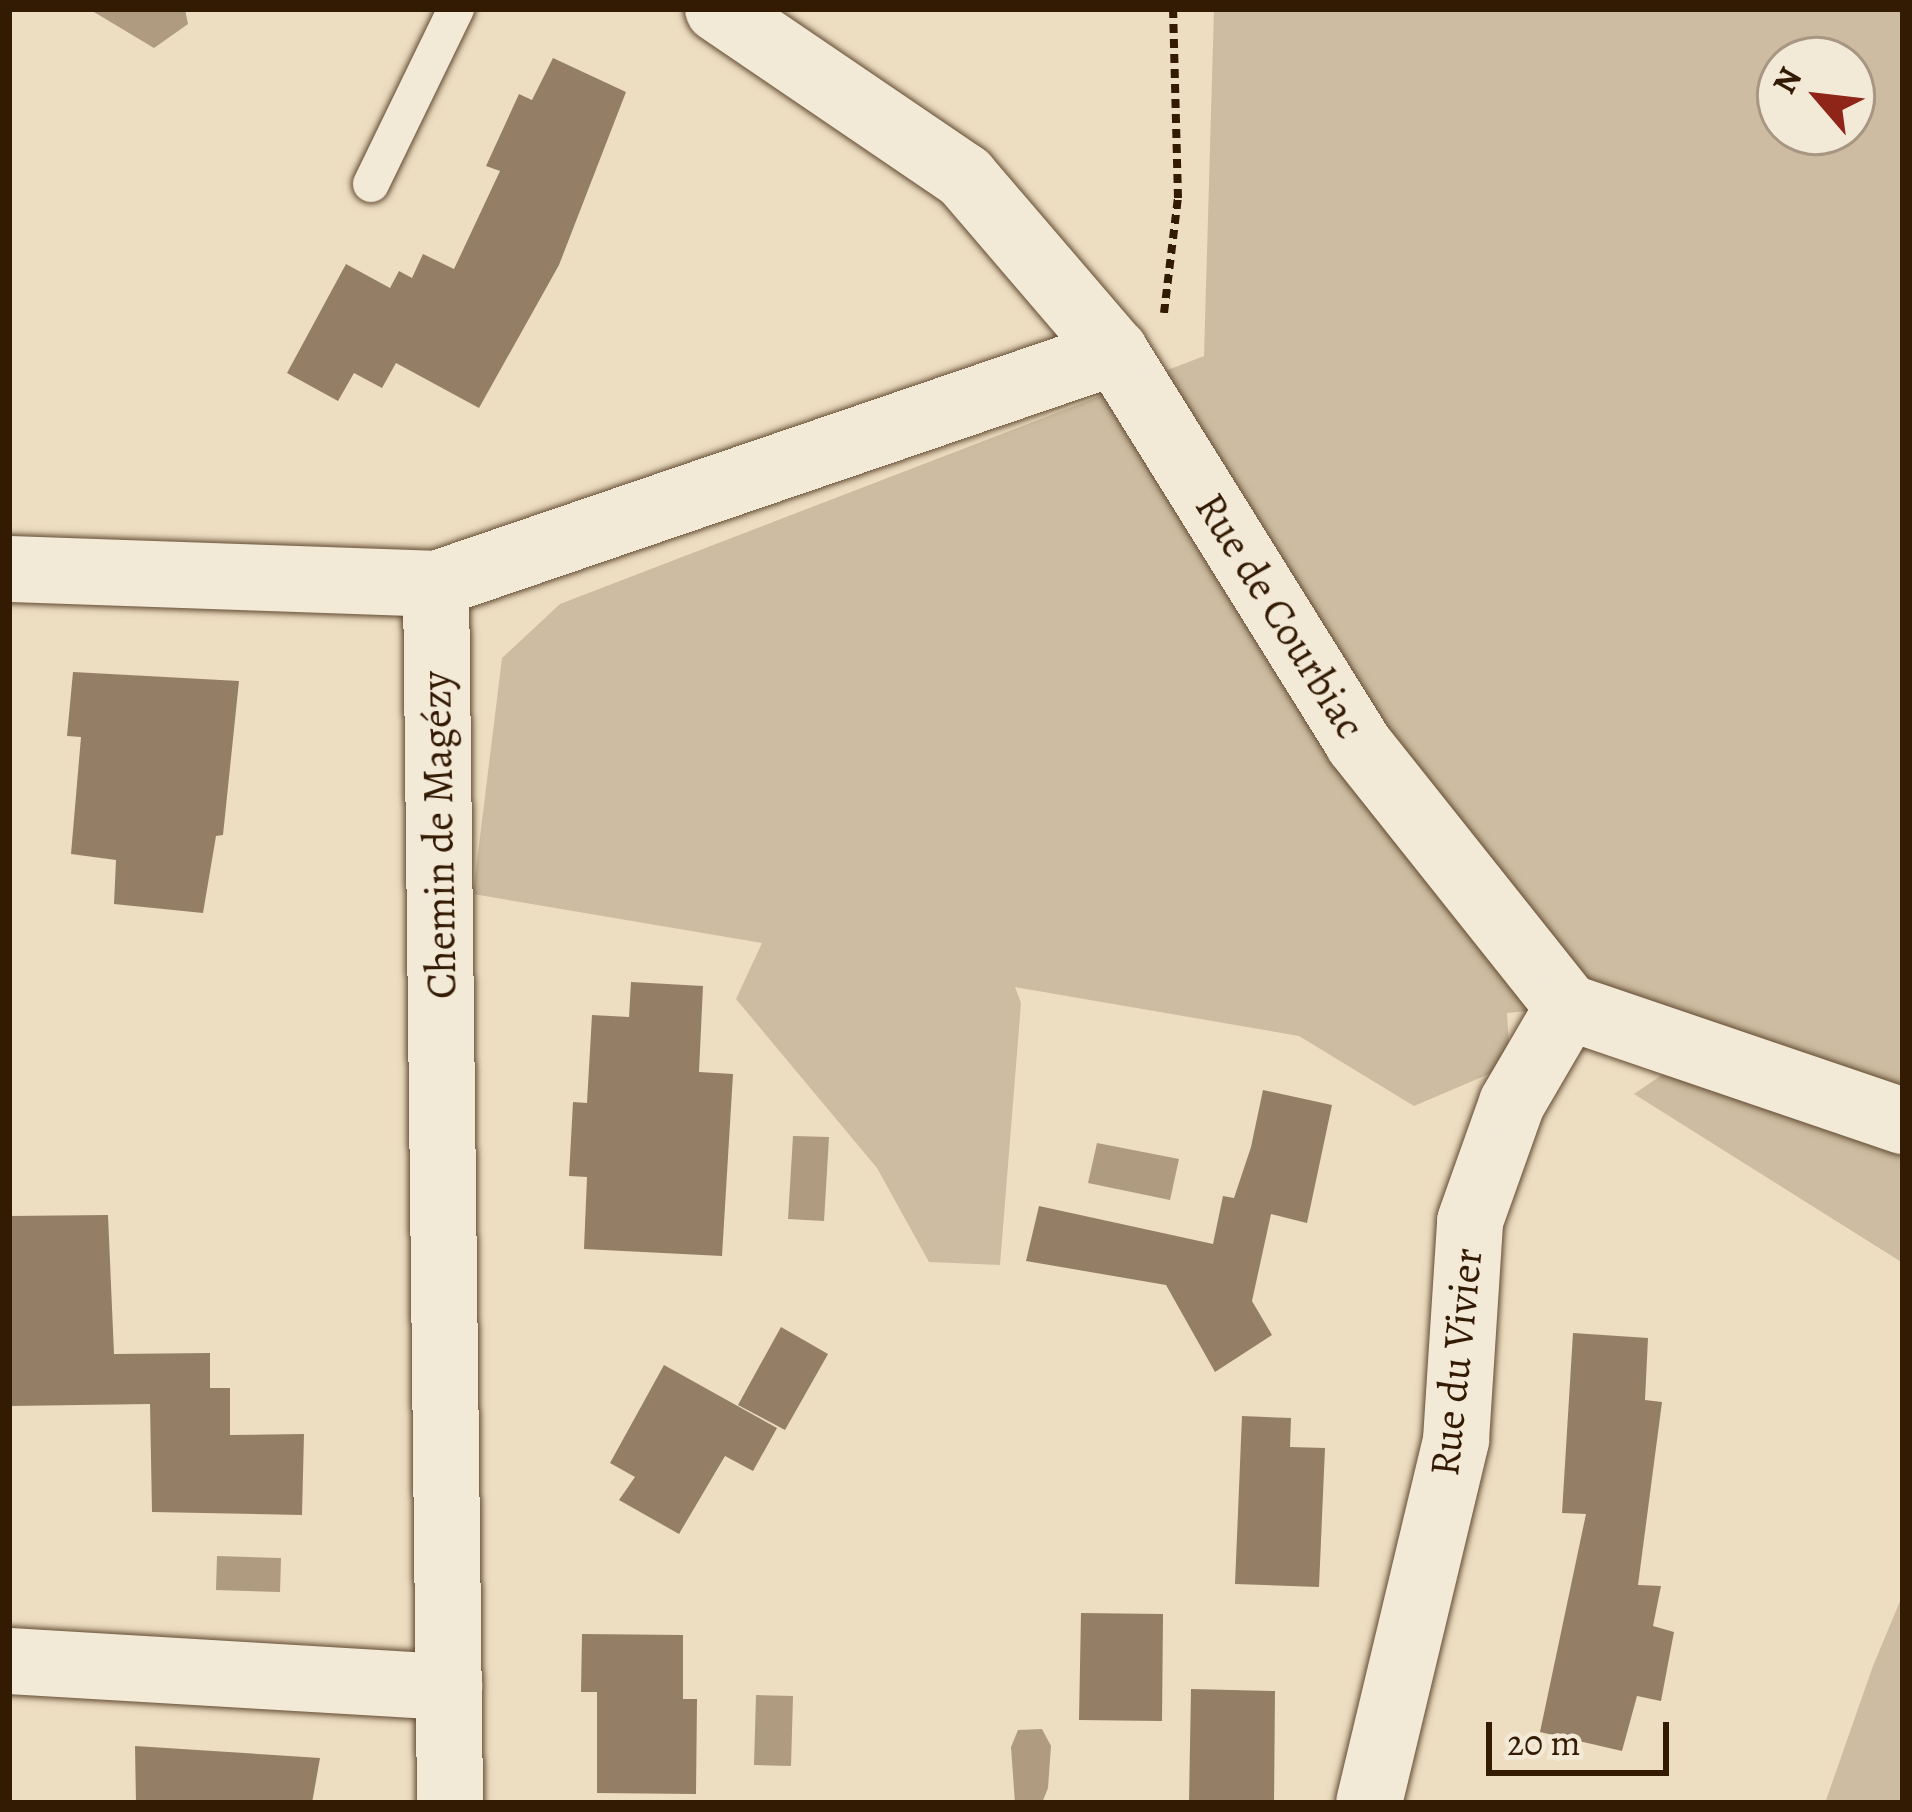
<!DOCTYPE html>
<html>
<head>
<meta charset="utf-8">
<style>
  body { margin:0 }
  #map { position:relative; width:1912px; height:1812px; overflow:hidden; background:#edddc1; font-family:Alegreya,serif }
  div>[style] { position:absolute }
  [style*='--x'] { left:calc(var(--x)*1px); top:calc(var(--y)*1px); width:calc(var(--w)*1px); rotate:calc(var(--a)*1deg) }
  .green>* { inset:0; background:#cdbca1 }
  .water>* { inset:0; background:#ae9b80 }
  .building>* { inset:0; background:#947f66 }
  .path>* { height:8px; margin-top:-4px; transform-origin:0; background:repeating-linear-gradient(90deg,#331a03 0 9px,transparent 0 15px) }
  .roads { filter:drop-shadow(0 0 3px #624b32) drop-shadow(0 0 3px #624b32) }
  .lane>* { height:36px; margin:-18px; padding:0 18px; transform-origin:18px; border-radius:18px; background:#f3e9d7 }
  .street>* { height:66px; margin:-33px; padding:0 33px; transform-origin:33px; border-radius:33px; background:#f3e9d7 }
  span { translate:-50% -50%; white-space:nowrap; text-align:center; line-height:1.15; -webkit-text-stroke:9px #f3e9d7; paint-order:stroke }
  .street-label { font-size:42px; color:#331a03 }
  .frame { position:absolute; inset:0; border:12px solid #331a03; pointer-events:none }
  .north { position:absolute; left:1756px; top:36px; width:120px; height:120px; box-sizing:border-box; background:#f3e9d7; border:3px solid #a69682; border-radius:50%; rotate:298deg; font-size:33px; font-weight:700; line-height:48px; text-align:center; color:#331a03 }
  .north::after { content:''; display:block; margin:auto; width:42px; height:54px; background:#8f2418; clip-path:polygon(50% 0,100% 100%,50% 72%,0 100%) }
  .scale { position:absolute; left:1486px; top:1722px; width:183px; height:54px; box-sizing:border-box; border:6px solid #331a03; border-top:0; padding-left:15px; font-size:36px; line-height:42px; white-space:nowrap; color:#331a03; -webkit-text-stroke:9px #f3e9d7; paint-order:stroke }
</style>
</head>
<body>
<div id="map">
  <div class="green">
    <div style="clip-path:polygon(evenodd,1214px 9px,1903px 9px,1903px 1263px,1634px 1094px,1695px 1052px,1568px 1007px,1507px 1013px,1510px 1065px,1414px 1106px,1299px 1036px,1015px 987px,1021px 1003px,1000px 1265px,929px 1262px,877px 1168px,736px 999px,762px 943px,473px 894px,502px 658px,560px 604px,1204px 356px,1214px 9px,1780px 60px,1852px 60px,1852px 132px,1780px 132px,1780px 60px)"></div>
    <div style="clip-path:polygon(1903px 1594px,1903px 1803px,1825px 1803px,1873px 1666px)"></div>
  </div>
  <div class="water">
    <div style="clip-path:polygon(89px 9px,185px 9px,188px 24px,154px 48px)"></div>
    <div style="clip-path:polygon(793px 1136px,829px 1137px,824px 1221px,788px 1219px)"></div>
    <div style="clip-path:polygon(1097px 1143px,1179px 1159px,1170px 1200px,1088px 1183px)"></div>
    <div style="clip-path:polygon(217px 1556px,281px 1558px,280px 1592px,216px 1590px)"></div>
    <div style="clip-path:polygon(756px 1695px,793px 1696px,791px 1766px,754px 1765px)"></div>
    <div style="clip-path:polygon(1042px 1729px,1051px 1746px,1048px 1788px,1042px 1803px,1015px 1803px,1011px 1747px,1018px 1730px)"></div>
  </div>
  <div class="building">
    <div style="clip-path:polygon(553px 58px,626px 92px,559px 265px,479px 408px,396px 363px,382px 388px,354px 373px,338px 401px,287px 373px,346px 264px,390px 288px,399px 271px,412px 278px,423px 254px,454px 269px,500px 171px,486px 166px,519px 94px,532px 100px)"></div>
    <div style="clip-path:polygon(73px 672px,239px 681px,223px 835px,216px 836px,203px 913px,114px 904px,116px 860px,71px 854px,81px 737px,67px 736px)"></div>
    <div style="clip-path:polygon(631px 982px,703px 986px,699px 1072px,733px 1074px,722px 1256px,584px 1249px,587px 1177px,569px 1176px,573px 1102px,587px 1103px,592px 1015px,629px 1017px)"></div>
    <div style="clip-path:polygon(1263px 1090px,1332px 1105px,1307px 1223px,1271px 1214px,1252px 1301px,1272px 1335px,1215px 1372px,1166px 1285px,1026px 1261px,1039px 1206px,1213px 1244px,1223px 1196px,1234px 1198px,1251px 1147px)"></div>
    <div style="clip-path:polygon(108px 1215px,114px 1354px,210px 1353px,210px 1388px,230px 1388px,230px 1435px,304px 1434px,302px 1515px,152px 1512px,150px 1404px,9px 1406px,9px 1216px)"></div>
    <div style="clip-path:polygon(781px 1327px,828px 1354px,785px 1430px,738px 1405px)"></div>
    <div style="clip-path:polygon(1573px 1333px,1648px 1338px,1645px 1400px,1662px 1402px,1638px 1585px,1661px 1586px,1653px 1626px,1674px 1632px,1661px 1701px,1637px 1696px,1622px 1751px,1540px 1732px,1586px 1514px,1562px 1513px)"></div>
    <div style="clip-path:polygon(664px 1365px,777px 1428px,753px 1471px,725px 1456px,679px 1534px,619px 1500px,635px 1477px,610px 1463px)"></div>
    <div style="clip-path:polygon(1242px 1416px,1291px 1418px,1290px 1447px,1325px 1448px,1319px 1587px,1235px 1584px)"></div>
    <div style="clip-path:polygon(1081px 1613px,1163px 1614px,1162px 1721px,1079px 1720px)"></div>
    <div style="clip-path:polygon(582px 1634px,683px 1635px,683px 1699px,697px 1699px,696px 1794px,597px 1793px,597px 1692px,581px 1692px)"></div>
    <div style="clip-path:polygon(1191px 1689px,1275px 1691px,1274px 1803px,1189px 1803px)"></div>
    <div style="clip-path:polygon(135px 1746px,320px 1758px,312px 1803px,136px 1803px)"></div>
  </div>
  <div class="path">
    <div style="--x:1164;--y:313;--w:116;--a:-83.1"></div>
    <div style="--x:1178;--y:198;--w:189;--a:-91.5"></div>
  </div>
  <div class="roads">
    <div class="lane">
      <div style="--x:371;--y:184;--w:195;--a:-64.1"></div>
    </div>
    <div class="street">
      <div style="--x:718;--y:9;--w:299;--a:34.2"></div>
      <div style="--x:965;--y:177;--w:230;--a:49.4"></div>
      <div style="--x:1115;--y:352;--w:460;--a:58.1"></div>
      <div style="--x:1358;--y:743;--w:337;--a:51.5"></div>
      <div style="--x:1568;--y:1007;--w:354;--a:18.8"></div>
      <div style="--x:9;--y:569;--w:427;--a:2"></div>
      <div style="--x:436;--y:584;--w:718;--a:-18.86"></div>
      <div style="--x:436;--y:584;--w:1219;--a:89.34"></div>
      <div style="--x:9;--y:1661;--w:441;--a:3.4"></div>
      <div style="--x:1369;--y:1803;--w:373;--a:-76.5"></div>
      <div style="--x:1456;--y:1440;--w:219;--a:-86.3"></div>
      <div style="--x:1470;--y:1221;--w:125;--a:-70.4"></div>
      <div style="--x:1512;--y:1103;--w:111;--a:-59.7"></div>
    </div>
  </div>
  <div class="street-label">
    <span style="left:1280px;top:616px;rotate:58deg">Rue de Courbiac</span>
    <span style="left:439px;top:835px;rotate:-91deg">Chemin de Magézy</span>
    <span style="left:1456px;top:1362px;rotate:-84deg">Rue du Vivier</span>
  </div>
  <div class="frame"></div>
  <div class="north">N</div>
  <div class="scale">20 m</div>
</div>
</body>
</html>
